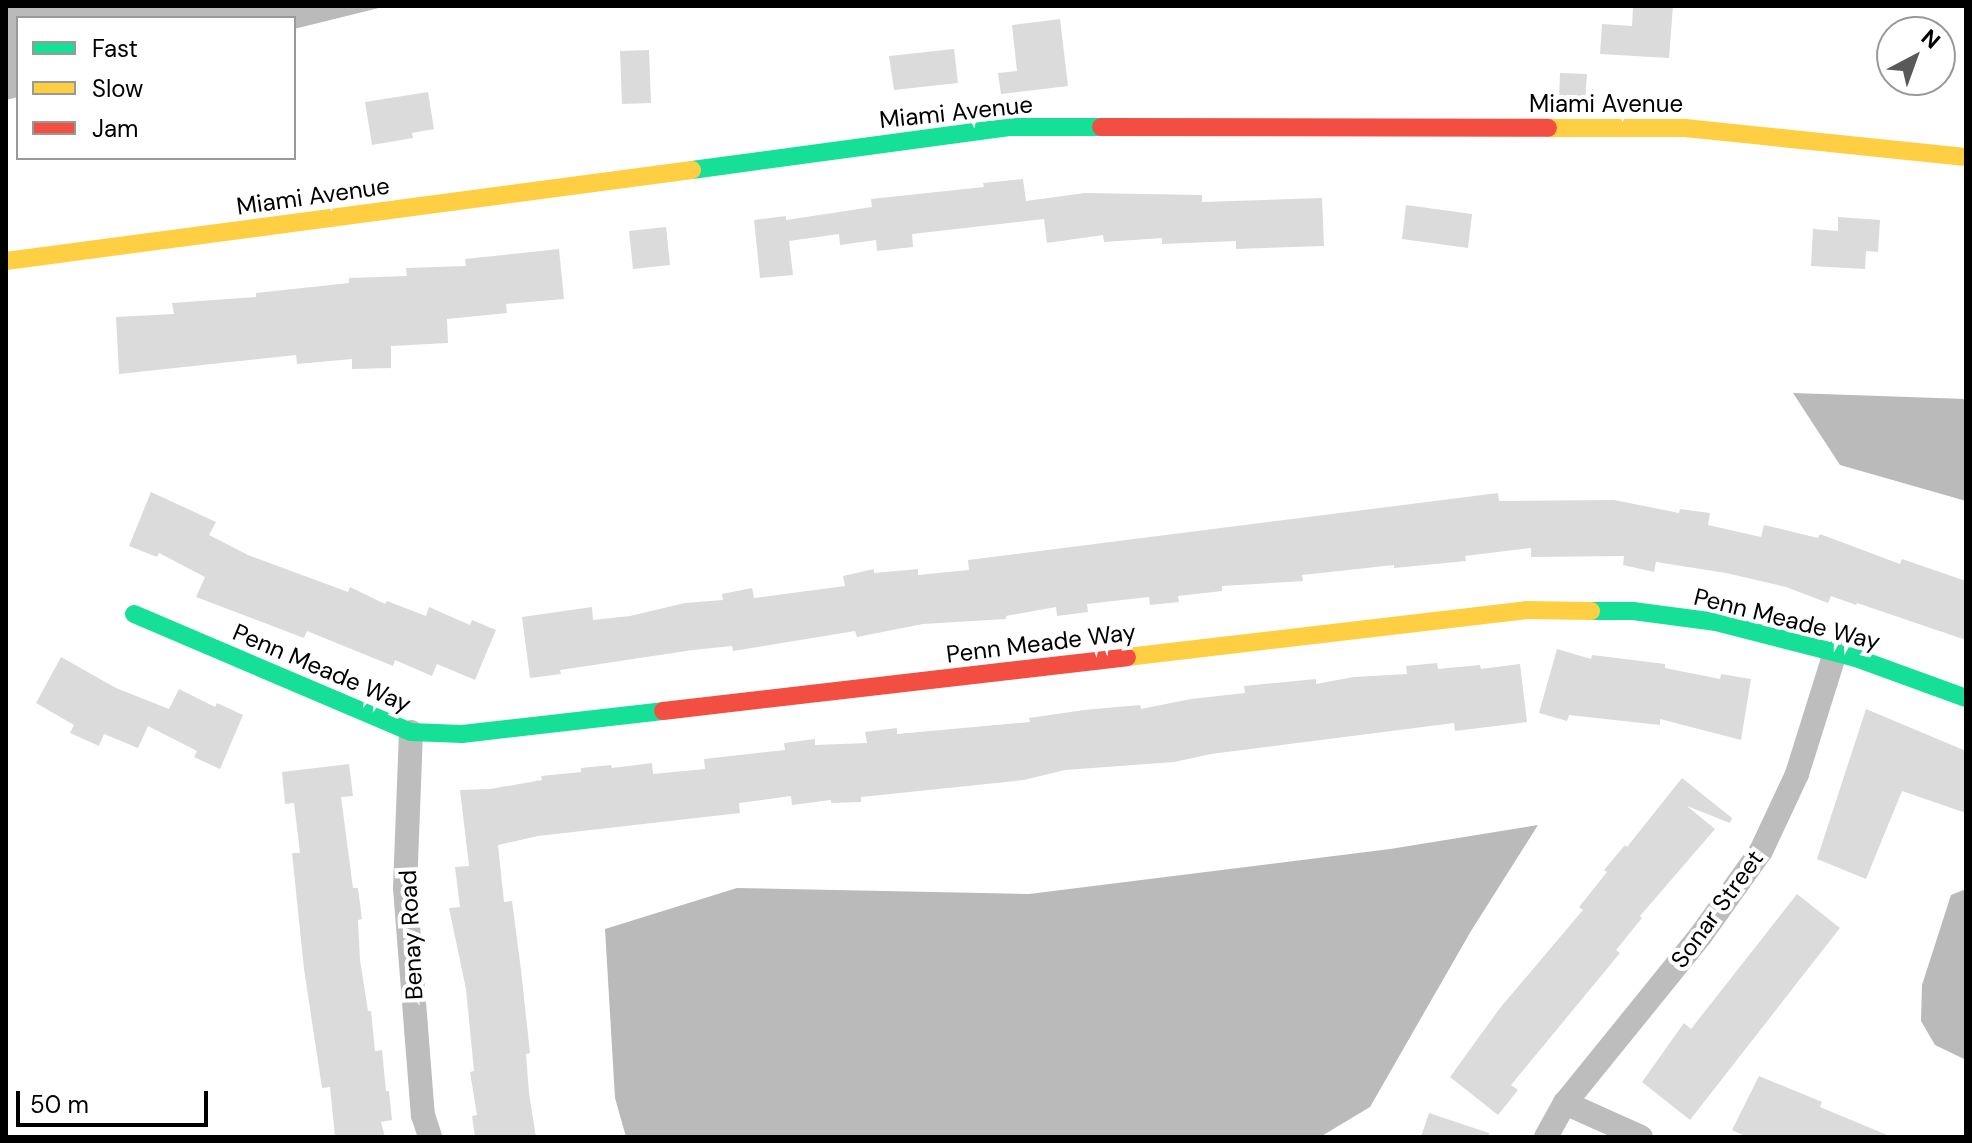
<!DOCTYPE html>
<html>
<head>
<meta charset="utf-8">
<style>
  body { margin:0 }
  #map { position:relative; width:1972px; height:1143px; overflow:hidden; background:#fff; font-family:"DM Sans",sans-serif }
  div>[style] { position:absolute }
  [style*='--x'] { left:calc(var(--x)*1px); top:calc(var(--y)*1px); width:calc(var(--w)*1px); rotate:calc(var(--a)*1deg) }
  .water>* { inset:0; background:#bababa }
  .building>* { inset:0; background:#dbdbdb }
  .street>* { height:24px; margin:-12px; padding:0 12px; transform-origin:12px; border-radius:12px; background:#bdbdbd }
  .fast>* { height:18px; margin:-9px; padding:0 9px; transform-origin:9px; border-radius:9px; background:#16e098 }
  .slow>* { height:18px; margin:-9px; padding:0 9px; transform-origin:9px; border-radius:9px; background:#ffcf43 }
  .jam>* { height:18px; margin:-9px; padding:0 9px; transform-origin:9px; border-radius:9px; background:#f24e42 }
  span { translate:-50% -50%; white-space:nowrap; text-align:center; line-height:1.15; -webkit-text-stroke:8px #fff; paint-order:stroke }
  .street-label { font-size:24px; color:#000 }
  .frame { position:absolute; inset:0; border:8px solid #000; pointer-events:none }
  .legend { position:absolute; left:16px; top:16px; width:280px; height:144px; box-sizing:border-box; background:#fff; border:2px solid #999; margin:0; padding:10px 14px; list-style:none; font-size:24px; color:#000 }
  .legend li { display:flex; align-items:center; gap:16px; height:40px }
  .legend b { width:40px; border:2px solid #999 }
  .north { position:absolute; left:1876px; top:16px; width:80px; height:80px; box-sizing:border-box; background:#fff; border:2px solid #999; border-radius:50%; rotate:41deg; font-size:22px; font-weight:700; line-height:32px; text-align:center; color:#000 }
  .north::after { content:''; display:block; margin:auto; width:28px; height:36px; background:#595959; clip-path:polygon(50% 0,100% 100%,50% 72%,0 100%) }
  .scale { position:absolute; left:16px; top:1091px; width:192px; height:36px; box-sizing:border-box; border:4px solid #000; border-top:0; padding-left:10px; font-size:24px; line-height:28px; white-space:nowrap; color:#000; -webkit-text-stroke:6px #fff; paint-order:stroke }
</style>
</head>
<body>
<div id="map">
  <div class="water">
    <div style="clip-path:polygon(6px 6px,387px 6px,294px 29px,294px 18px,18px 18px,18px 97px,6px 100px)"></div>
    <div style="clip-path:polygon(1793px 393px,1966px 399px,1966px 501px,1840px 465px)"></div>
    <div style="clip-path:polygon(1538px 825px,1471px 931px,1370px 1107px,1320px 1137px,626px 1137px,615px 1098px,605px 929px,737px 888px,1029px 894px,1390px 849px)"></div>
    <div style="clip-path:polygon(1966px 889px,1966px 1060px,1935px 1045px,1921px 1021px,1922px 985px,1951px 895px)"></div>
  </div>
  <div class="building">
    <div style="clip-path:polygon(1633px 6px,1673px 6px,1669px 58px,1600px 54px,1602px 24px,1632px 26px)"></div>
    <div style="clip-path:polygon(1060px 19px,1068px 86px,1001px 94px,998px 73px,1017px 71px,1012px 25px)"></div>
    <div style="clip-path:polygon(954px 49px,958px 83px,894px 90px,889px 56px)"></div>
    <div style="clip-path:polygon(649px 50px,651px 103px,622px 104px,620px 51px)"></div>
    <div style="clip-path:polygon(1560px 73px,1587px 74px,1585px 101px,1559px 100px)"></div>
    <div style="clip-path:polygon(428px 92px,434px 129px,412px 133px,413px 138px,372px 145px,365px 102px)"></div>
    <div style="clip-path:polygon(1023px 179px,1026px 201px,1085px 193px,1202px 195px,1202px 202px,1322px 198px,1324px 246px,1236px 249px,1236px 241px,1162px 244px,1162px 238px,1104px 242px,1103px 235px,1047px 243px,1044px 219px,912px 234px,913px 247px,877px 251px,876px 240px,840px 245px,839px 234px,789px 241px,793px 275px,760px 278px,754px 220px,786px 216px,786px 220px,872px 207px,871px 199px,984px 187px,983px 183px)"></div>
    <div style="clip-path:polygon(1406px 205px,1472px 214px,1468px 248px,1402px 239px)"></div>
    <div style="clip-path:polygon(1838px 217px,1880px 220px,1878px 252px,1866px 251px,1865px 269px,1811px 266px,1813px 229px,1838px 231px)"></div>
    <div style="clip-path:polygon(666px 227px,670px 265px,633px 269px,629px 231px)"></div>
    <div style="clip-path:polygon(559px 249px,564px 299px,506px 304px,507px 313px,447px 319px,448px 343px,391px 346px,391px 368px,352px 369px,352px 359px,297px 364px,296px 355px,119px 374px,116px 317px,174px 314px,172px 303px,256px 297px,256px 293px,349px 283px,349px 278px,407px 276px,406px 268px,466px 266px,465px 259px)"></div>
    <div style="clip-path:polygon(151px 492px,216px 522px,209px 535px,248px 555px,348px 592px,350px 587px,385px 604px,387px 601px,426px 616px,429px 607px,470px 625px,472px 620px,496px 630px,475px 680px,437px 664px,432px 676px,395px 660px,393px 666px,307px 631px,304px 638px,196px 597px,205px 577px,159px 553px,157px 557px,129px 546px)"></div>
    <div style="clip-path:polygon(1498px 493px,1499px 501px,1614px 500px,1679px 513px,1680px 509px,1710px 513px,1708px 525px,1761px 537px,1764px 525px,1818px 538px,1820px 534px,1900px 564px,1902px 559px,1966px 581px,1966px 640px,1857px 603px,1856px 605px,1831px 596px,1828px 603px,1786px 587px,1726px 573px,1656px 562px,1654px 572px,1623px 565px,1624px 556px,1531px 557px,1531px 548px,1465px 556px,1466px 561px,1394px 568px,1394px 565px,1302px 575px,1303px 581px,1222px 586px,1222px 591px,1178px 596px,1179px 602px,1150px 605px,1149px 597px,1087px 604px,1088px 612px,1057px 616px,1056px 607px,1006px 616px,1006px 619px,923px 624px,857px 637px,855px 631px,733px 651px,732px 646px,693px 650px,560px 670px,561px 674px,530px 678px,522px 617px,592px 607px,593px 620px,630px 616px,685px 603px,723px 600px,722px 594px,752px 588px,754px 598px,845px 586px,843px 576px,874px 569px,874px 573px,918px 569px,918px 575px,969px 570px,968px 560px)"></div>
    <div style="clip-path:polygon(1557px 649px,1591px 659px,1592px 655px,1665px 664px,1665px 668px,1720px 679px,1721px 674px,1751px 679px,1741px 740px,1660px 719px,1660px 725px,1569px 715px,1567px 721px,1539px 713px)"></div>
    <div style="clip-path:polygon(61px 657px,116px 688px,169px 709px,179px 689px,215px 707px,217px 703px,243px 715px,220px 769px,194px 757px,197px 751px,148px 726px,138px 748px,104px 734px,99px 746px,70px 733px,74px 725px,36px 703px)"></div>
    <div style="clip-path:polygon(1437px 663px,1438px 669px,1480px 665px,1481px 669px,1520px 664px,1527px 722px,1455px 731px,1454px 723px,1211px 754px,1174px 762px,1065px 770px,1024px 780px,861px 797px,861px 802px,831px 803px,831px 800px,792px 805px,791px 796px,739px 803px,740px 813px,538px 836px,498px 845px,504px 902px,512px 901px,521px 970px,530px 1053px,526px 1054px,529px 1093px,536px 1137px,475px 1137px,472px 1116px,477px 1115px,470px 1072px,474px 1071px,466px 989px,449px 908px,460px 907px,455px 867px,469px 866px,460px 790px,490px 789px,542px 780px,541px 776px,581px 772px,581px 768px,611px 765px,612px 768px,652px 763px,653px 774px,705px 769px,704px 759px,785px 750px,784px 743px,815px 739px,815px 745px,867px 743px,865px 732px,897px 728px,897px 734px,1030px 722px,1029px 718px,1084px 710px,1140px 705px,1141px 709px,1191px 699px,1245px 693px,1244px 686px,1316px 679px,1316px 684px,1354px 677px,1407px 674px,1406px 666px)"></div>
    <div style="clip-path:polygon(1866px 709px,1966px 751px,1966px 813px,1902px 791px,1866px 879px,1817px 859px)"></div>
    <div style="clip-path:polygon(349px 764px,353px 796px,341px 797px,353px 888px,358px 888px,362px 919px,358px 920px,360px 960px,368px 1011px,371px 1011px,375px 1051px,382px 1050px,386px 1091px,389px 1091px,392px 1120px,381px 1122px,385px 1137px,335px 1137px,330px 1087px,322px 1088px,304px 969px,292px 853px,300px 853px,294px 803px,285px 804px,282px 772px)"></div>
    <div style="clip-path:polygon(1682px 778px,1732px 818px,1730px 823px,1687px 806px,1715px 829px,1640px 916px,1642px 918px,1616px 950px,1620px 953px,1511px 1085px,1518px 1090px,1498px 1115px,1450px 1077px,1500px 1008px,1583px 910px,1579px 907px,1607px 872px,1604px 870px,1625px 845px,1627px 847px)"></div>
    <div style="clip-path:polygon(1797px 894px,1840px 928px,1690px 1120px,1642px 1082px,1684px 1023px,1691px 1029px)"></div>
    <div style="clip-path:polygon(1759px 1076px,1822px 1102px,1820px 1107px,1892px 1137px,1747px 1137px,1732px 1130px)"></div>
    <div style="clip-path:polygon(1429px 1113px,1489px 1133px,1489px 1137px,1421px 1137px)"></div>
  </div>
  <div class="street">
    <div style="--x:411;--y:732;--w:156;--a:92.2"></div>
    <div style="--x:405;--y:888;--w:228;--a:85.5"></div>
    <div style="--x:423;--y:1115;--w:23;--a:72"></div>
    <div style="--x:1565;--y:1103;--w:83;--a:24.1"></div>
    <div style="--x:1546;--y:1137;--w:39;--a:-61"></div>
    <div style="--x:1565;--y:1103;--w:216;--a:-51"></div>
    <div style="--x:1701;--y:935;--w:103;--a:-54.5"></div>
    <div style="--x:1761;--y:851;--w:85;--a:-64.9"></div>
    <div style="--x:1797;--y:774;--w:127;--a:-72.6"></div>
  </div>
  <div class="fast">
    <div style="--x:692;--y:170;--w:322;--a:-7.7"></div>
    <div style="--x:1011;--y:127;--w:90;--a:0"></div>
    <div style="--x:1591;--y:611;--w:42;--a:0"></div>
    <div style="--x:1633;--y:611;--w:84;--a:7.5"></div>
    <div style="--x:1716;--y:622;--w:145;--a:14.4"></div>
    <div style="--x:1856;--y:658;--w:117;--a:20"></div>
    <div style="--x:134;--y:614;--w:301;--a:23.1"></div>
    <div style="--x:411;--y:732;--w:51;--a:2.2"></div>
    <div style="--x:462;--y:734;--w:202;--a:-6.5"></div>
  </div>
  <div class="slow">
    <div style="--x:1548;--y:128;--w:137;--a:0"></div>
    <div style="--x:1685;--y:128;--w:282;--a:5.9"></div>
    <div style="--x:6;--y:261;--w:692;--a:-7.56"></div>
    <div style="--x:1127;--y:657;--w:402;--a:-6.7"></div>
    <div style="--x:1526;--y:610;--w:65;--a:0.9"></div>
  </div>
  <div class="jam">
    <div style="--x:1101;--y:127;--w:447;--a:0.1"></div>
    <div style="--x:663;--y:711;--w:467;--a:-6.6"></div>
  </div>
  <div class="street-label">
    <span style="left:1606px;top:104px">Miami Avenue</span>
    <span style="left:956px;top:112px;rotate:-6deg">Miami Avenue</span>
    <span style="left:313px;top:196px;rotate:-8deg">Miami Avenue</span>
    <span style="left:1787px;top:619px;rotate:14deg">Penn Meade Way</span>
    <span style="left:1041px;top:643px;rotate:-7deg">Penn Meade Way</span>
    <span style="left:322px;top:668px;rotate:23deg">Penn Meade Way</span>
    <span style="left:1717px;top:909px;rotate:-54deg">Sonar Street</span>
    <span style="left:411px;top:935px;rotate:-93deg">Benay Road</span>
  </div>
  <div class="frame"></div>
  <ul class="legend">
  <li><b style="height:10px;background:#16e098"></b>Fast</li>
  <li><b style="height:10px;background:#ffcf43"></b>Slow</li>
  <li><b style="height:10px;background:#f24e42"></b>Jam</li>
  </ul>
  <div class="north">N</div>
  <div class="scale">50 m</div>
</div>
</body>
</html>
